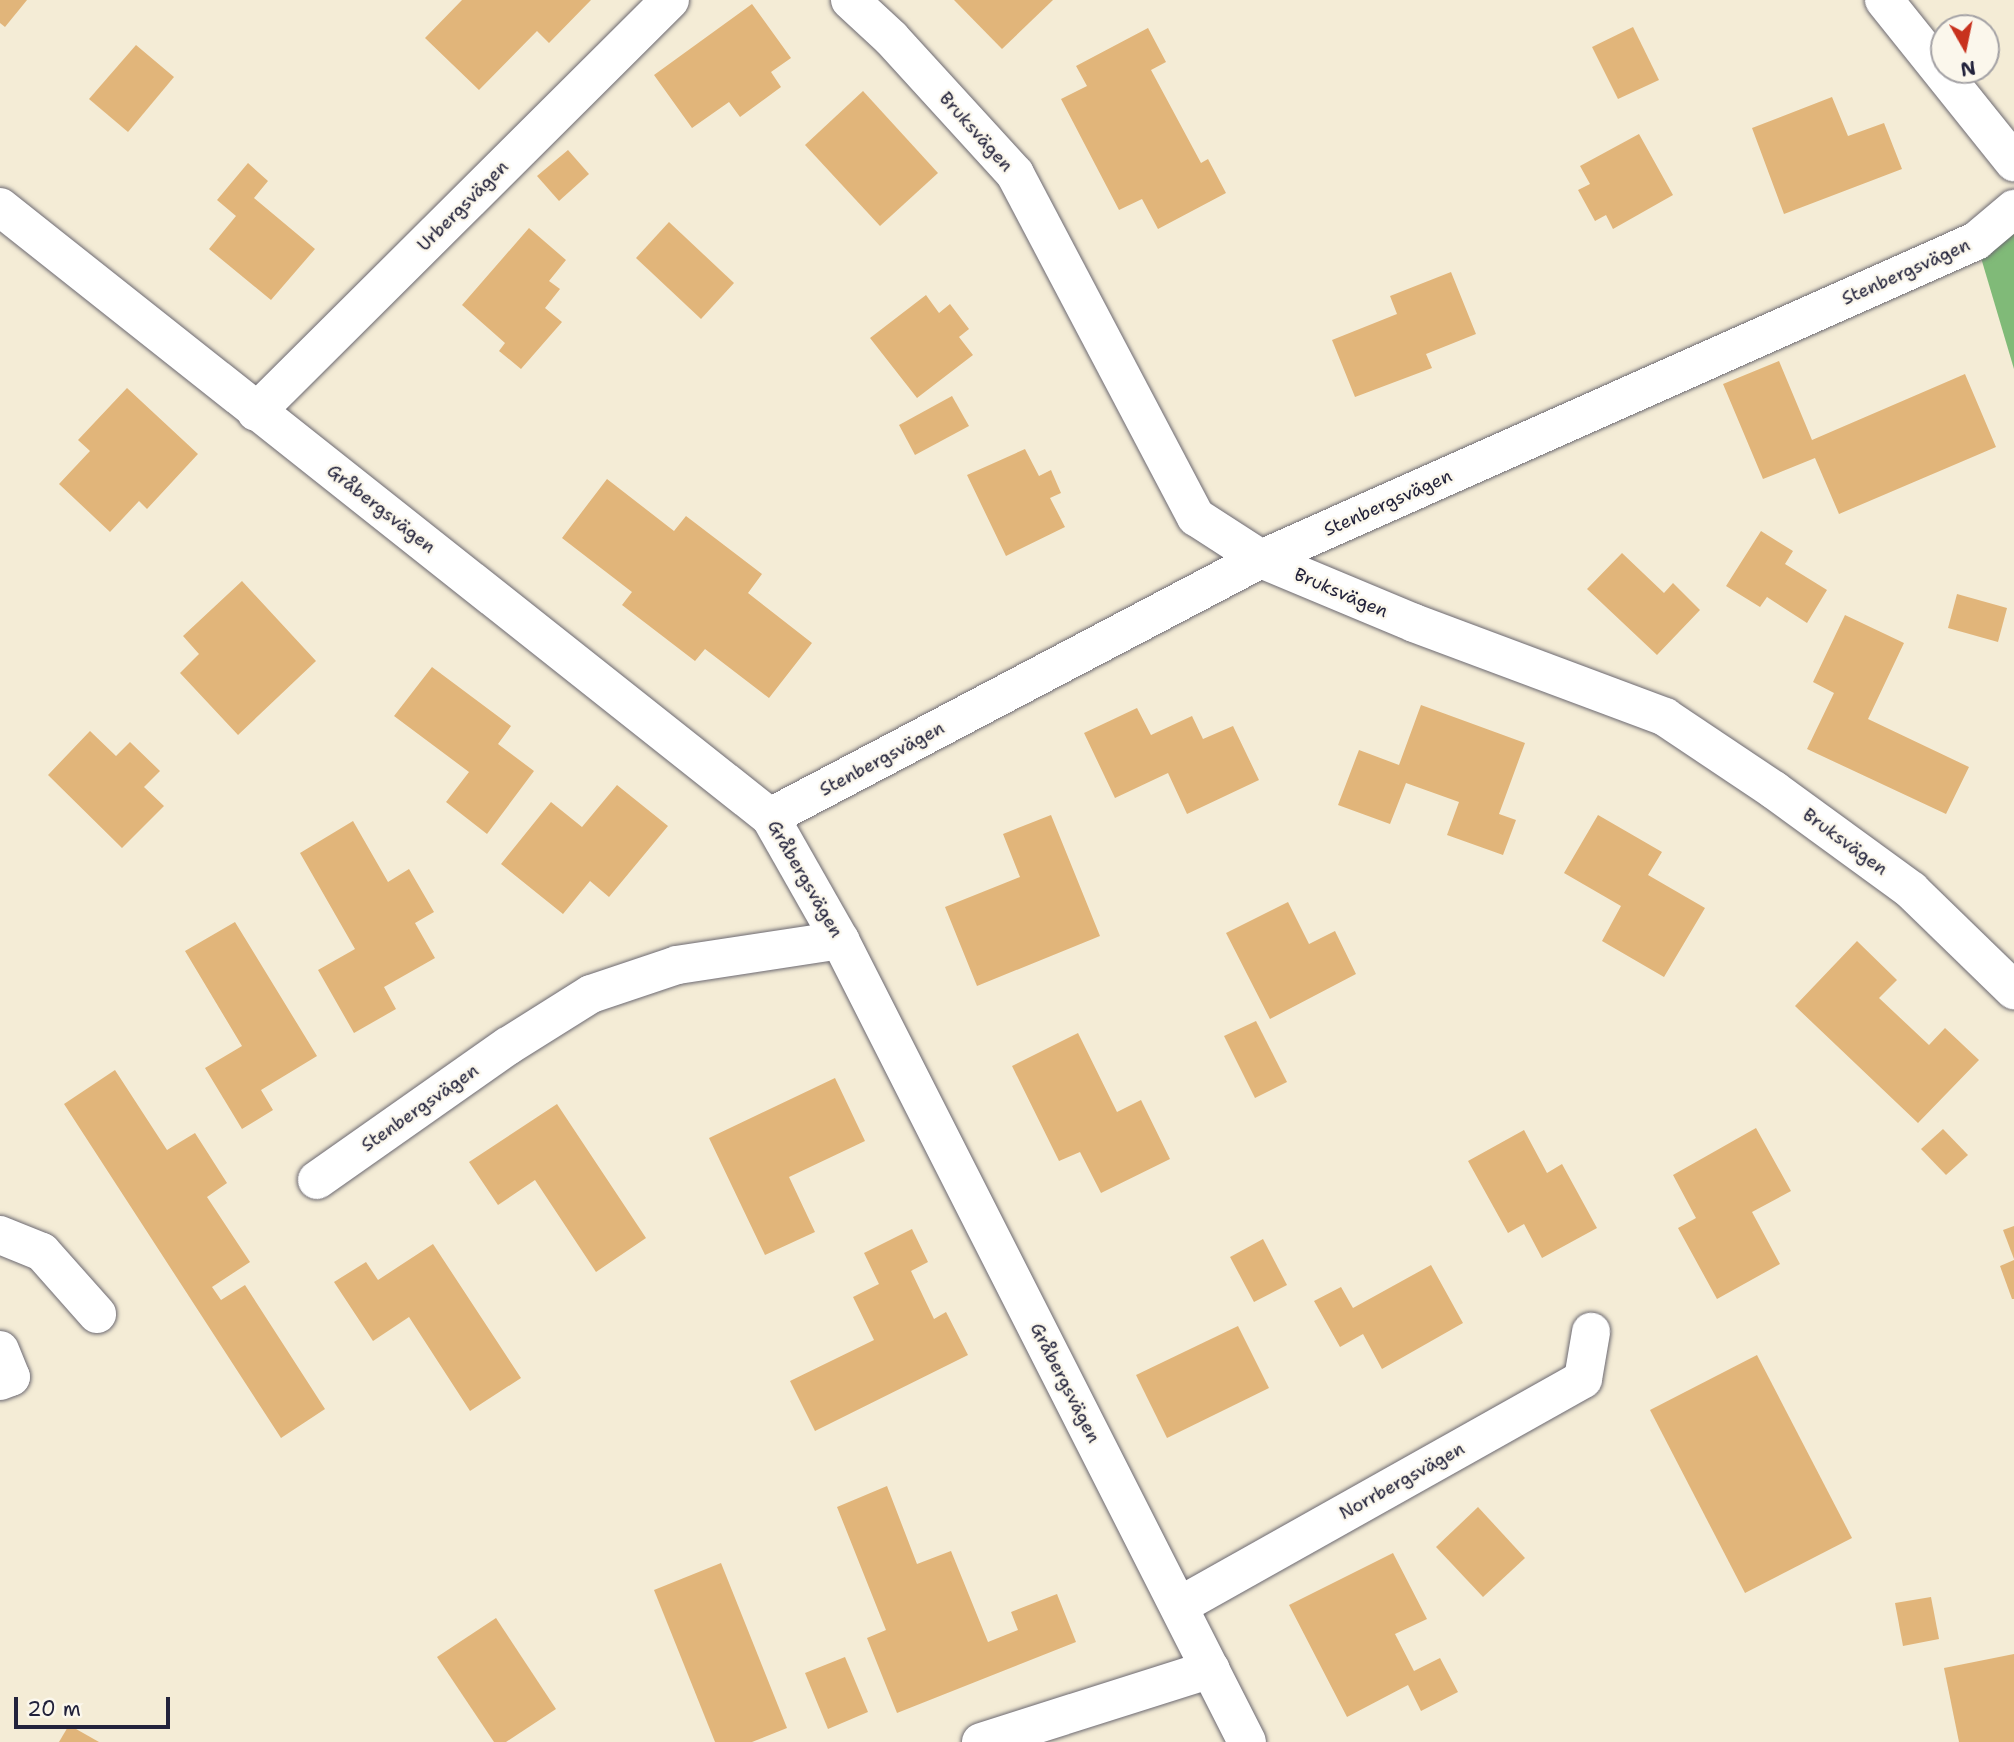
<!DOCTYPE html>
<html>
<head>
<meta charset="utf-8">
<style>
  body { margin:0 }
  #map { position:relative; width:2014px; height:1742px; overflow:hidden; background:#f4ecd6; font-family:"Shantell Sans",sans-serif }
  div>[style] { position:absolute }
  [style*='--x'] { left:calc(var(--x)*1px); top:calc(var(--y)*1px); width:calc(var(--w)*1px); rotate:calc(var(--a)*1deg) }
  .forest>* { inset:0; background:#80ba78 }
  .building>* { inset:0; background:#e1b57a }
  .roads { filter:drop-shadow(0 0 2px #6c6971) drop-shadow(0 0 2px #6c6971) }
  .minor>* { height:38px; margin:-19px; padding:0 19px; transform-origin:19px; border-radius:19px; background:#fff }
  span { translate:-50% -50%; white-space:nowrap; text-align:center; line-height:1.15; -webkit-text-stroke:5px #fbf7ec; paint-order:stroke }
  .street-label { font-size:18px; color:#22223b }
  .north { position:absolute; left:1930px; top:14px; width:70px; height:70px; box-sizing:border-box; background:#fbf7ec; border:2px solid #a4a2a5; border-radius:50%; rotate:171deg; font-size:19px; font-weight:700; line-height:28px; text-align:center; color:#22223b }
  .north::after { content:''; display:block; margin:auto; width:24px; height:32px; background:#c8321e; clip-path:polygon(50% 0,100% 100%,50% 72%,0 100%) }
  .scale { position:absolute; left:14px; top:1697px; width:156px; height:32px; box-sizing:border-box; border:4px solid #22223b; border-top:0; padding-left:9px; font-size:21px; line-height:24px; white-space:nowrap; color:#22223b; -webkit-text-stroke:5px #fbf7ec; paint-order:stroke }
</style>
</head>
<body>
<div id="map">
  <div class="forest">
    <div style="clip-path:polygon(2014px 209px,2014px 369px,1976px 241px)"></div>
  </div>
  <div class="building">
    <div style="clip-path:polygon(0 0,27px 0,5px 27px,0 23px)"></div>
    <div style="clip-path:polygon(462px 0,591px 0,549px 43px,537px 31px,479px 90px,425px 38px)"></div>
    <div style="clip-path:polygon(954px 0,1053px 0,1002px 49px)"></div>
    <div style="clip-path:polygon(752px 4px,791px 58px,771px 72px,781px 87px,740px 117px,729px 102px,692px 128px,654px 75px)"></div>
    <div style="clip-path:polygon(1633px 27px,1659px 80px,1618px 99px,1592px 47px)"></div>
    <div style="clip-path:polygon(1148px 28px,1166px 62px,1151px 70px,1201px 163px,1208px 159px,1226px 193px,1158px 229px,1142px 199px,1119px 210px,1061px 99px,1087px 86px,1076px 66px)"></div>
    <div style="clip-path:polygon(136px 45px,174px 77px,128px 132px,89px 99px)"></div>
    <div style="clip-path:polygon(863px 91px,938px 173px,880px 226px,805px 145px)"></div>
    <div style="clip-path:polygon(1832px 97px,1848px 136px,1884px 123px,1902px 169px,1784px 214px,1752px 128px)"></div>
    <div style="clip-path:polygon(1639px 134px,1673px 195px,1613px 229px,1606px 215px,1595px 221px,1578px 190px,1590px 184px,1580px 166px)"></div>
    <div style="clip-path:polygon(568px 150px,589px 174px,559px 201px,537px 176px)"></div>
    <div style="clip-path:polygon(248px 163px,268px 181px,254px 198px,315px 249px,271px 300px,209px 249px,236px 216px,217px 200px)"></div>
    <div style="clip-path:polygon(669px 222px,734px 283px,701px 319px,636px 258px)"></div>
    <div style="clip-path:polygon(529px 228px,566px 260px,549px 281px,560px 289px,545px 308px,562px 322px,521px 369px,499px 351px,505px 343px,462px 305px)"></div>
    <div style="clip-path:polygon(1451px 272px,1476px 334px,1426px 354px,1432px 368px,1355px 397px,1332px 340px,1397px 314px,1390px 296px)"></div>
    <div style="clip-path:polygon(926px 295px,939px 313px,950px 304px,969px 329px,959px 337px,973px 355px,917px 398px,870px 338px)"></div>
    <div style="clip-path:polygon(1779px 361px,1812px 440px,1965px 374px,1996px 447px,1839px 514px,1815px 458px,1763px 479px,1723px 384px)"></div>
    <div style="clip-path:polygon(127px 388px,198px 454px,147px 509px,139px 501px,110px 532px,59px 484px,90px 451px,78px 440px)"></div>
    <div style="clip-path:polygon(952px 396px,969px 426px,915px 455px,899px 425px)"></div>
    <div style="clip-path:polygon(1025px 449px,1039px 476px,1051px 470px,1061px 493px,1050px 498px,1065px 527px,1006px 556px,967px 475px)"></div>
    <div style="clip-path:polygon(607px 479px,674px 531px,686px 516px,762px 574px,748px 593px,812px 643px,769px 698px,705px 649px,695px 661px,622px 605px,632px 592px,562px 538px)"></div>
    <div style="clip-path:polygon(1761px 531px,1793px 551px,1785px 564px,1827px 590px,1807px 623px,1767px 597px,1760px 607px,1726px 586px)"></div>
    <div style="clip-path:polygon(1622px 553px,1664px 593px,1673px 583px,1700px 610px,1657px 655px,1587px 589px)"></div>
    <div style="clip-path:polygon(242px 581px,316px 661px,238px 735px,180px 673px,199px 654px,183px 636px)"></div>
    <div style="clip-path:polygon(1957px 594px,2007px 608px,1998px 642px,1948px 628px)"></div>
    <div style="clip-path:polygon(1845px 615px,1904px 643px,1868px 719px,1969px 767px,1946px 814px,1807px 749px,1834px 693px,1813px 682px)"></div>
    <div style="clip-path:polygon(432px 667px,511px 726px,498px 744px,534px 771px,487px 834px,446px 802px,469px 772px,394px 716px)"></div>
    <div style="clip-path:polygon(1421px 705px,1525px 743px,1499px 814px,1516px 820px,1503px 855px,1447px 835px,1459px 802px,1406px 783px,1390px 824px,1338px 805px,1359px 750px,1399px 765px)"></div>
    <div style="clip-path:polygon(1137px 708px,1151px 735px,1192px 716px,1203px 739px,1233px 726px,1259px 780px,1187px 814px,1168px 773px,1115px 798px,1084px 733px)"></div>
    <div style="clip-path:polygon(90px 731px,116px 756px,130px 742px,160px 771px,144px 787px,164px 806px,122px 848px,48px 775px)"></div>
    <div style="clip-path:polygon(617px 785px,668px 826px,609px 897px,590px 881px,563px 914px,501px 864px,551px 802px,582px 827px)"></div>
    <div style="clip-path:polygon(1051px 815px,1100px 936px,977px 986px,945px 907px,1020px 877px,1003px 834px)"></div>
    <div style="clip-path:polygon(1598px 815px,1662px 852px,1648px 875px,1705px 908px,1664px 977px,1602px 941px,1621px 906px,1564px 873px)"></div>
    <div style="clip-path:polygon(353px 821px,388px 882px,409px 869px,434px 912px,415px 923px,435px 958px,384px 987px,396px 1009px,354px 1033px,318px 970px,355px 949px,300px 853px)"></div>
    <div style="clip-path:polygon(1288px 902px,1309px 944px,1335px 931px,1356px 974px,1270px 1019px,1226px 933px)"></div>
    <div style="clip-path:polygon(235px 922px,317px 1056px,261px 1090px,273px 1110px,242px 1129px,205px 1068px,242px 1046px,185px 951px)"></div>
    <div style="clip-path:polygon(1857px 941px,1897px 980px,1879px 998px,1929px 1045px,1945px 1028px,1979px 1060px,1918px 1123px,1795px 1006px)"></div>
    <div style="clip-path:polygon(1256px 1021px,1287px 1082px,1255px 1098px,1224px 1036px)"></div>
    <div style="clip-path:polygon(1078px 1033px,1117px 1112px,1141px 1100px,1170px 1159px,1101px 1193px,1080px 1152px,1059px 1161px,1012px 1066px)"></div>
    <div style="clip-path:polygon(115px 1070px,167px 1150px,195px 1133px,227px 1183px,207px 1197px,250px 1262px,212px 1287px,221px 1300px,245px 1285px,325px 1409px,281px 1438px,64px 1104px)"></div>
    <div style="clip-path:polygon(835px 1078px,865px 1141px,789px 1177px,815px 1232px,765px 1255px,709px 1138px)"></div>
    <div style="clip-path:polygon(557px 1104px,646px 1238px,596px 1272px,535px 1180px,498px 1205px,469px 1162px)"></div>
    <div style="clip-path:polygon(1756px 1128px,1791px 1191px,1752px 1212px,1780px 1264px,1717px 1299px,1678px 1228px,1696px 1218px,1673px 1175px)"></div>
    <div style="clip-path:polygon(1943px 1129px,1968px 1155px,1946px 1175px,1921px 1149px)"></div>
    <div style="clip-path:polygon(1524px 1130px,1547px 1173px,1562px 1164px,1597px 1228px,1542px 1258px,1524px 1224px,1508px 1233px,1468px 1161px)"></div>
    <div style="clip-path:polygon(2014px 1226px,2014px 1259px,2003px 1230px)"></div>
    <div style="clip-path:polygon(912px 1229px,928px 1262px,911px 1271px,934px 1319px,946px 1312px,968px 1355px,815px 1431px,790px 1381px,874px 1340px,853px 1297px,879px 1284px,864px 1253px)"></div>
    <div style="clip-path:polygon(1263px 1239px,1287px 1285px,1254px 1302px,1230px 1257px)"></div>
    <div style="clip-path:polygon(433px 1244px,521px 1378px,470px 1411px,409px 1317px,373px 1341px,334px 1282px,366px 1262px,378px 1280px)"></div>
    <div style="clip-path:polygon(2014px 1260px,2014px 1299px,2012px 1299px,2000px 1266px)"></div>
    <div style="clip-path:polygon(1431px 1265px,1463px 1323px,1382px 1369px,1363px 1334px,1340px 1347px,1314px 1301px,1341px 1287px,1353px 1308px)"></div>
    <div style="clip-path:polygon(1238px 1326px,1269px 1388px,1167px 1438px,1136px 1375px)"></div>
    <div style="clip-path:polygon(1757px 1355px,1852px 1538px,1745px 1593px,1650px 1410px)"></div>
    <div style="clip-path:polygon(887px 1486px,917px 1564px,951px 1551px,988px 1642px,1018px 1630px,1011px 1612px,1057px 1594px,1076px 1642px,897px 1713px,867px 1638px,886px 1630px,837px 1507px)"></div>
    <div style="clip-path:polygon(1478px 1507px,1525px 1558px,1483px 1597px,1436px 1547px)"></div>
    <div style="clip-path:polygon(1393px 1553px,1427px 1619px,1395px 1634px,1414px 1671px,1440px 1658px,1458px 1692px,1421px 1711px,1408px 1685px,1347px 1717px,1289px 1605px)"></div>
    <div style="clip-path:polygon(721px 1563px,787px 1728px,752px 1742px,715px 1742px,654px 1590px)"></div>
    <div style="clip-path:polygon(1931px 1597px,1939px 1639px,1903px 1646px,1895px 1603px)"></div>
    <div style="clip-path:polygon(496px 1618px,556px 1709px,506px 1742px,494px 1742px,437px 1657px)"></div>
    <div style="clip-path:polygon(2014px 1654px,2014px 1742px,1959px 1742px,1944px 1668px)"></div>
    <div style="clip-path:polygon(845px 1657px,868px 1712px,828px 1729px,805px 1673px)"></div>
    <div style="clip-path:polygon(69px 1725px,99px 1742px,59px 1742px)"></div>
  </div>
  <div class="roads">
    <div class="minor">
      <div style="--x:850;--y:0;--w:56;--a:42.8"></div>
      <div style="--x:891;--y:38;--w:184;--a:47.6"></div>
      <div style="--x:1015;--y:174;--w:388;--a:62.2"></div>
      <div style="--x:1196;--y:517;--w:77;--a:32.9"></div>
      <div style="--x:1261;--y:559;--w:166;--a:22.7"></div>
      <div style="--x:1414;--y:623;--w:268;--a:20.5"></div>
      <div style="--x:1665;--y:717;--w:131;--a:33.8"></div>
      <div style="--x:1774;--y:790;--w:170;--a:36.1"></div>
      <div style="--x:1911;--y:890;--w:144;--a:44.2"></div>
      <div style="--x:1884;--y:0;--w:208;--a:51.3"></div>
      <div style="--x:0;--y:207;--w:982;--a:38.39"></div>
      <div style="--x:770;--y:817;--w:142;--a:60.4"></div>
      <div style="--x:840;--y:940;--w:899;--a:63.09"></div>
      <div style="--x:256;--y:412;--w:584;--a:-44.86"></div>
      <div style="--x:770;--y:817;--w:555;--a:-27.72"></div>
      <div style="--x:1261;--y:559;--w:783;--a:-23.98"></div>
      <div style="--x:1976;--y:241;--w:50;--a:-40.1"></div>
      <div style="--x:317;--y:1180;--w:233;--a:-35.1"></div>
      <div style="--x:508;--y:1046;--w:98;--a:-32.1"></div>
      <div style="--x:591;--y:994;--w:91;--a:-18.6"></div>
      <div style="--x:677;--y:965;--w:165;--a:-8.7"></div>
      <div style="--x:0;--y:1235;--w:45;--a:22"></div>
      <div style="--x:42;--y:1252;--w:83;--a:48.4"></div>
      <div style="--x:0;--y:1350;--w:29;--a:68"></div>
      <div style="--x:11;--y:1377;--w:12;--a:160"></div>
      <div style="--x:1179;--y:1606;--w:463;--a:-29.3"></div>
      <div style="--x:1583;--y:1379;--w:48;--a:-80.3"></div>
      <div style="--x:981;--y:1742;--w:241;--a:-17.6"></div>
    </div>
  </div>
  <div class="street-label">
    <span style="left:976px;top:132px;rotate:48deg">Bruksvägen</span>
    <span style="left:463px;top:206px;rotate:-45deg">Urbergsvägen</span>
    <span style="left:1906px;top:272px;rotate:-24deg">Stenbergsvägen</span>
    <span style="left:1388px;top:503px;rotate:-24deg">Stenbergsvägen</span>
    <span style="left:381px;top:509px;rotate:38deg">Gråbergsvägen</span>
    <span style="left:1341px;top:593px;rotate:23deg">Bruksvägen</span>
    <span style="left:882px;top:759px;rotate:-28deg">Stenbergsvägen</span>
    <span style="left:1845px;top:842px;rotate:36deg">Bruksvägen</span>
    <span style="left:805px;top:879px;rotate:60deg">Gråbergsvägen</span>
    <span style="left:420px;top:1108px;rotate:-35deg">Stenbergsvägen</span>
    <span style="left:1065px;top:1383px;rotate:63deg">Gråbergsvägen</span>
    <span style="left:1402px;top:1481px;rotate:-29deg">Norrbergsvägen</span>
  </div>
  <div class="north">N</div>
  <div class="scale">20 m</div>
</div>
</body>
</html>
